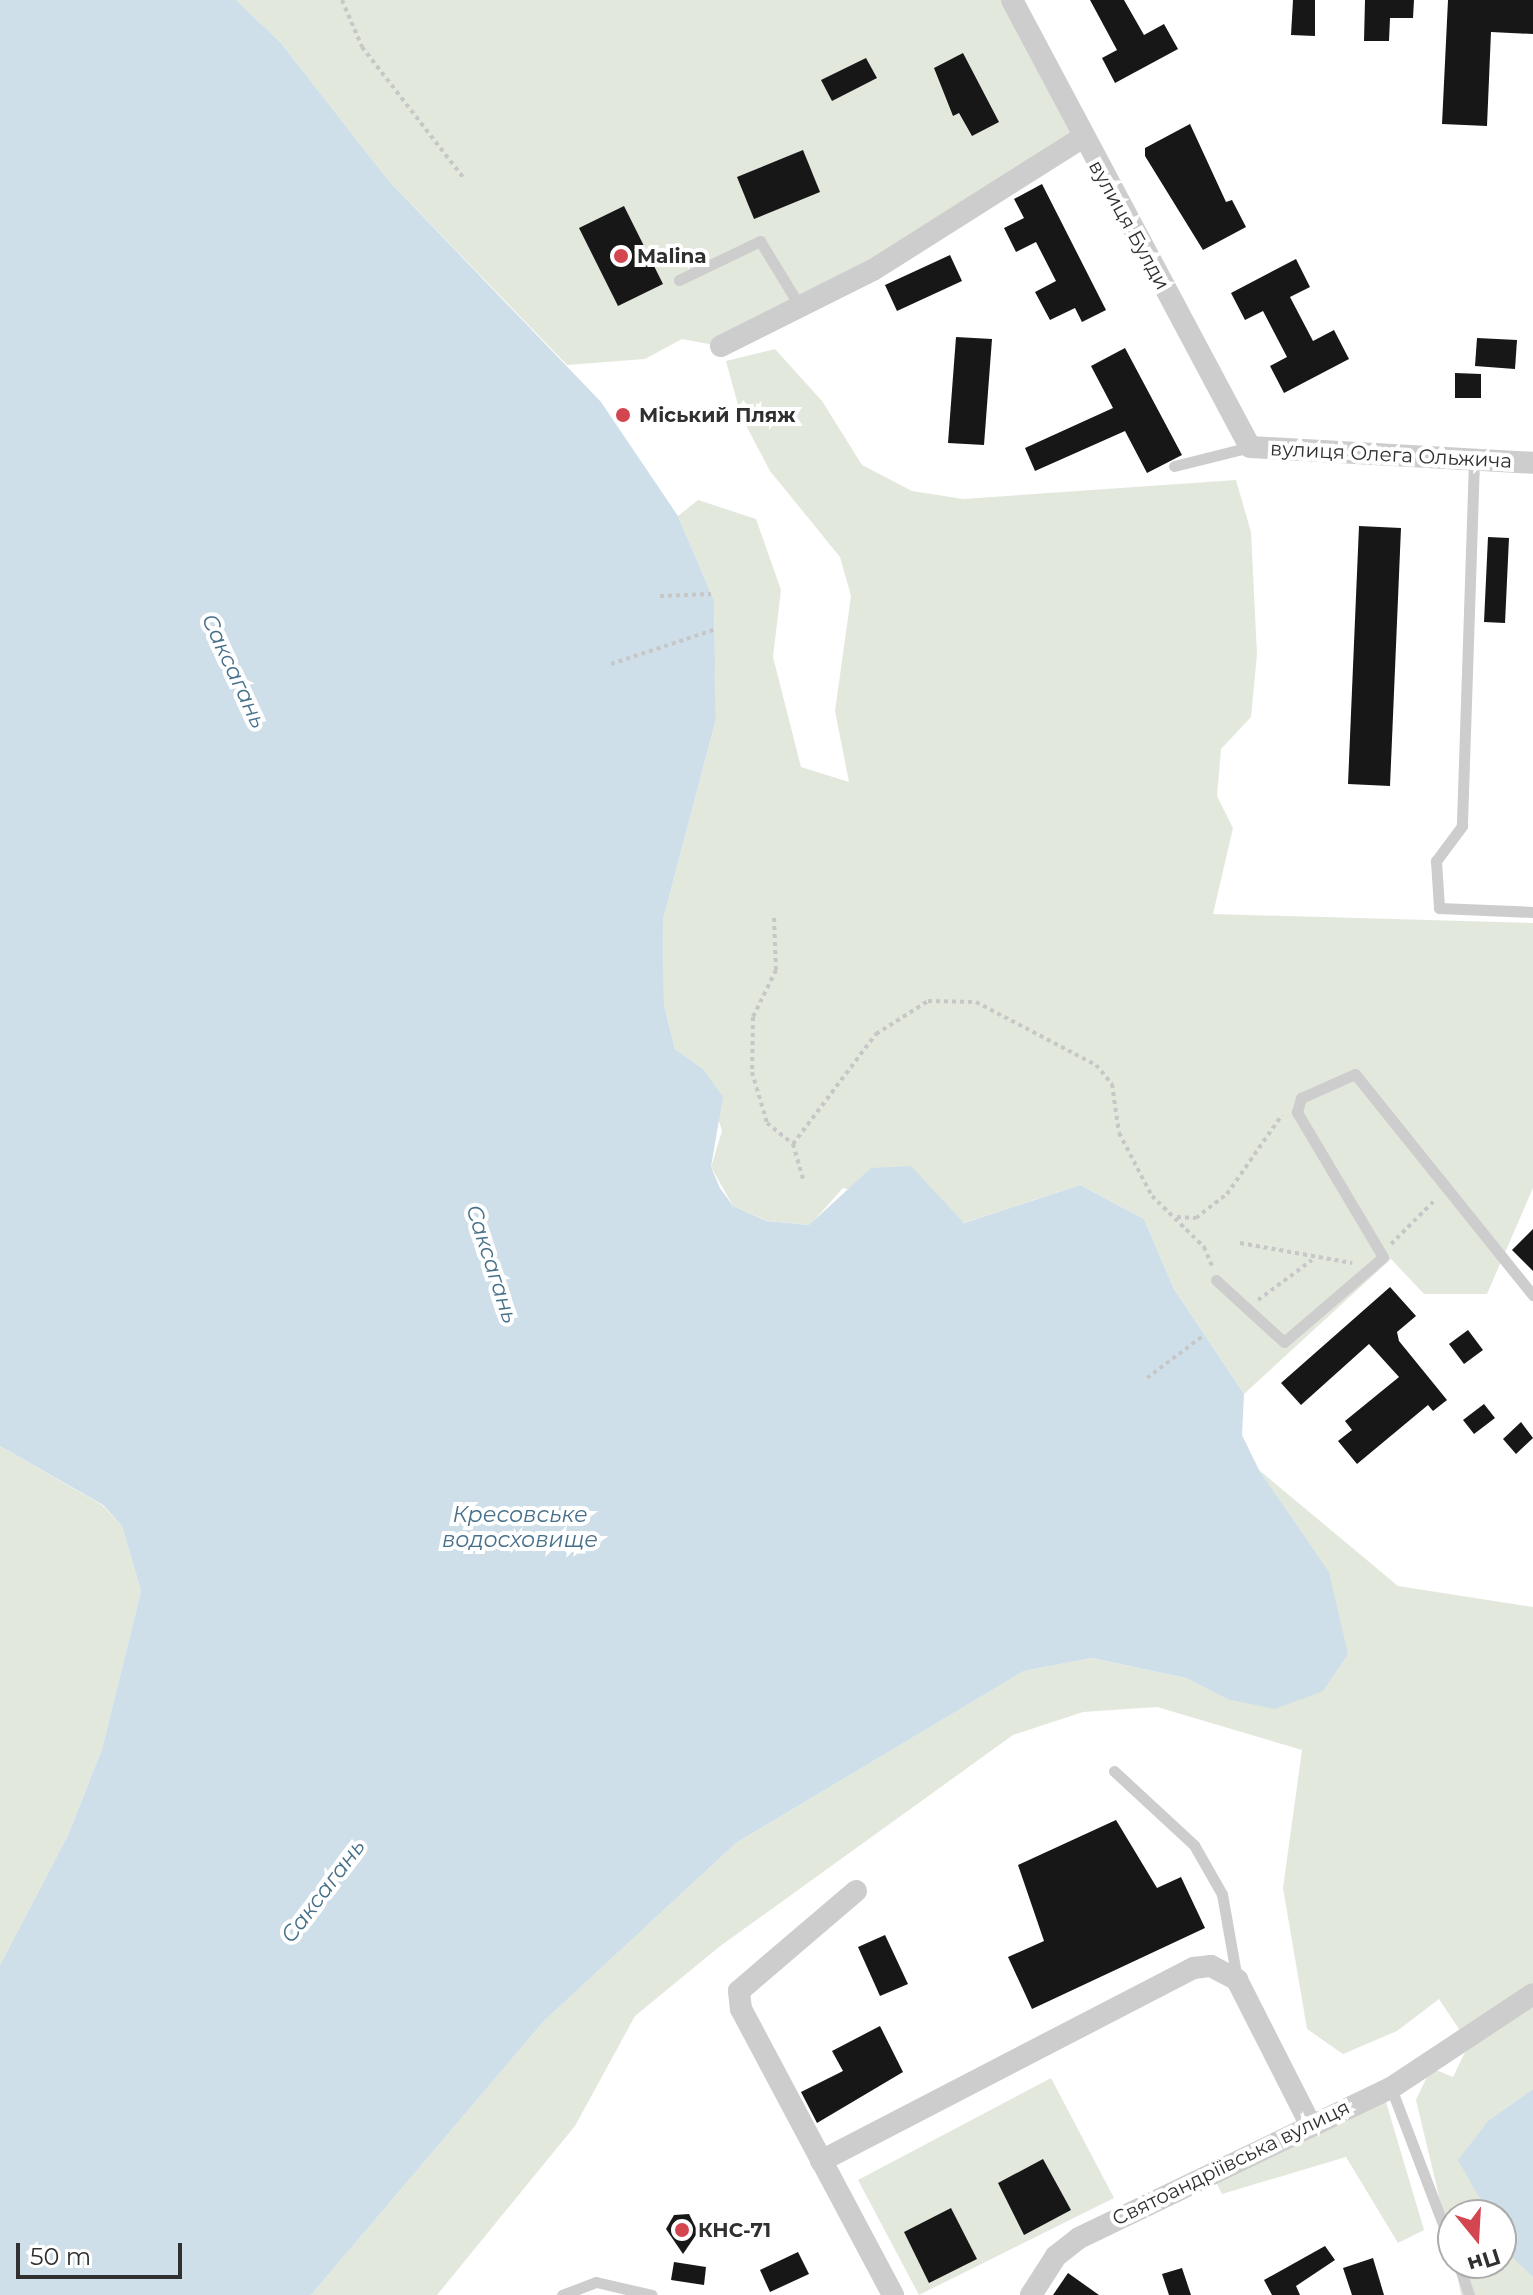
<!DOCTYPE html>
<html>
<head>
<meta charset="utf-8">
<style>
  body { margin:0 }
  #map { position:relative; width:1533px; height:2295px; overflow:hidden; background:#fff; font-family:Montserrat,sans-serif }
  div>[style] { position:absolute }
  [style*='--x'] { left:calc(var(--x)*1px); top:calc(var(--y)*1px); width:calc(var(--w)*1px); rotate:calc(var(--a)*1deg) }
  .green>* { inset:0; background:#e3e8dd }
  .water>* { inset:0; background:#cedfe9 }
  .building>* { inset:0; background:#171717 }
  .path>* { height:4px; margin-top:-2px; transform-origin:0; background:repeating-linear-gradient(90deg,#c7c7c7 0 4px,transparent 0 8px) }
  .service>* { height:11px; margin:-5.5px; padding:0 5.5px; transform-origin:5.5px; border-radius:5.5px; background:#cdcdcd }
  .minor>* { height:22px; margin:-11px; padding:0 11px; transform-origin:11px; border-radius:11px; background:#cdcdcd }
  .dots>* { width:22px; height:22px; translate:-50% -50%; box-sizing:border-box; border:4px solid #fff; border-radius:50% }
  span { translate:-50% -50%; white-space:nowrap; text-align:center; line-height:1.15; -webkit-text-stroke:8px #fff; paint-order:stroke }
  .street-label { font-size:20px; color:#303030 }
  .poi-label { font-size:20px; color:#303030; font-weight:700 }
  .left { translate:0 -50%; text-align:left }
  .water-label { font-size:22px; color:#46708a; font-style:italic }
  .north { position:absolute; left:1437px; top:2199px; width:80px; height:80px; box-sizing:border-box; background:#fff; border:2px solid #acacac; border-radius:50%; rotate:162deg; font-size:22px; font-weight:700; line-height:32px; text-align:center; color:#303030 }
  .north::after { content:''; display:block; margin:auto; width:28px; height:36px; background:#d34650; clip-path:polygon(50% 0,100% 100%,50% 72%,0 100%) }
  .scale { position:absolute; left:16px; top:2243px; width:166px; height:36px; box-sizing:border-box; border:4px solid #303030; border-top:0; padding-left:10px; font-size:24px; line-height:28px; white-space:nowrap; color:#303030; -webkit-text-stroke:6px #fff; paint-order:stroke }
</style>
</head>
<body>
<div id="map">
  <div class="green">
    <div style="clip-path:polygon(236px 0,1012px 0,1082px 138px,873px 270px,714px 345px,682px 339px,645px 359px,567px 365px,388px 180px,281px 43px)"></div>
    <div style="clip-path:polygon(775px 349px,822px 401px,862px 465px,912px 491px,963px 499px,1236px 480px,1251px 532px,1257px 654px,1251px 717px,1221px 749px,1217px 796px,1233px 828px,1213px 914px,1533px 923px,1533px 1188px,1487px 1294px,1424px 1294px,1391px 1259px,1244px 1394px,1174px 1289px,1144px 1219px,1080px 1185px,963px 1223px,843px 1188px,810px 1225px,768px 1221px,733px 1206px,711px 1167px,722px 1131px,703px 1069px,675px 1049px,664px 1005px,663px 920px,716px 719px,714px 600px,678px 516px,698px 500px,756px 519px,781px 590px,773px 657px,801px 767px,849px 782px,835px 711px,851px 596px,840px 557px,770px 471px,741px 416px,726px 361px)"></div>
    <div style="clip-path:polygon(0 1446px,102px 1505px,122px 1526px,141px 1591px,102px 1749px,68px 1835px,0 1965px)"></div>
    <div style="clip-path:polygon(1259px 1470px,1398px 1586px,1533px 1607px,1533px 2089px,1489px 2120px,1478px 2193px,1489px 2215px,1453px 2215px,1453px 2255px,1416px 2100px,1431px 2068px,1453px 2077px,1469px 2044px,1439px 1999px,1397px 2031px,1343px 2054px,1307px 2029px,1283px 1888px,1302px 1750px,1157px 1707px,1083px 1712px,1013px 1735px,719px 1947px,635px 2016px,575px 2126px,437px 2295px,311px 2295px,544px 2021px,736px 1843px,1024px 1671px,1092px 1658px,1186px 1678px,1227px 1699px,1328px 1572px)"></div>
    <div style="clip-path:polygon(1051px 2078px,1114px 2198px,919px 2295px,858px 2180px)"></div>
    <div style="clip-path:polygon(1386px 2102px,1424px 2230px,1398px 2243px,1346px 2157px,1222px 2194px,1216px 2182px)"></div>
    <div style="clip-path:polygon(1501px 2240px,1533px 2277px,1533px 2295px,1461px 2295px,1455px 2263px,1501px 2263px)"></div>
  </div>
  <div class="water">
    <div style="clip-path:polygon(0 0,236px 0,281px 43px,388px 180px,601px 402px,678px 516px,714px 600px,716px 719px,663px 920px,664px 1005px,675px 1049px,703px 1069px,723px 1097px,711px 1167px,720px 1188px,733px 1206px,767px 1221px,809px 1225px,871px 1168px,911px 1166px,964px 1223px,1080px 1185px,1144px 1219px,1174px 1289px,1244px 1394px,1242px 1435px,1259px 1470px,1329px 1572px,1348px 1654px,1323px 1691px,1275px 1709px,1227px 1699px,1186px 1678px,1092px 1658px,1024px 1671px,736px 1843px,544px 2021px,311px 2295px,0 2295px,0 1965px,68px 1835px,102px 1749px,141px 1591px,122px 1526px,103px 1505px,0 1446px)"></div>
    <div style="clip-path:polygon(1533px 2089px,1533px 2277px,1507px 2252px,1501px 2215px,1489px 2215px,1458px 2160px,1489px 2120px)"></div>
  </div>
  <div class="building">
    <div style="clip-path:polygon(1090px 0,1124px 0,1144px 35px,1164px 24px,1178px 49px,1115px 83px,1102px 58px,1117px 50px)"></div>
    <div style="clip-path:polygon(1293px 0,1315px 0,1315px 36px,1291px 35px)"></div>
    <div style="clip-path:polygon(1365px 0,1414px 0,1413px 18px,1390px 18px,1389px 41px,1364px 41px)"></div>
    <div style="clip-path:polygon(1448px 0,1533px 0,1533px 34px,1491px 32px,1487px 126px,1442px 124px)"></div>
    <div style="clip-path:polygon(963px 53px,999px 122px,972px 136px,959px 113px,953px 116px,934px 68px)"></div>
    <div style="clip-path:polygon(866px 58px,877px 78px,832px 101px,821px 80px)"></div>
    <div style="clip-path:polygon(1190px 124px,1226px 202px,1232px 200px,1246px 227px,1203px 250px,1145px 156px,1145px 148px)"></div>
    <div style="clip-path:polygon(803px 150px,820px 192px,754px 219px,737px 177px)"></div>
    <div style="clip-path:polygon(1042px 184px,1106px 310px,1082px 322px,1075px 308px,1050px 320px,1035px 292px,1056px 281px,1036px 242px,1016px 252px,1004px 228px,1024px 218px,1014px 199px)"></div>
    <div style="clip-path:polygon(624px 206px,663px 284px,618px 306px,579px 228px)"></div>
    <div style="clip-path:polygon(950px 255px,962px 281px,897px 311px,885px 285px)"></div>
    <div style="clip-path:polygon(1296px 259px,1310px 287px,1290px 297px,1313px 341px,1334px 330px,1349px 359px,1284px 393px,1270px 366px,1287px 357px,1263px 311px,1245px 320px,1231px 293px)"></div>
    <div style="clip-path:polygon(956px 337px,992px 339px,984px 445px,948px 443px)"></div>
    <div style="clip-path:polygon(1477px 338px,1517px 340px,1515px 369px,1475px 366px)"></div>
    <div style="clip-path:polygon(1125px 348px,1182px 455px,1147px 473px,1125px 431px,1035px 471px,1025px 448px,1113px 408px,1091px 366px)"></div>
    <div style="clip-path:polygon(1455px 373px,1481px 374px,1481px 398px,1455px 398px)"></div>
    <div style="clip-path:polygon(1359px 526px,1401px 528px,1390px 786px,1348px 784px)"></div>
    <div style="clip-path:polygon(1488px 537px,1509px 538px,1505px 623px,1484px 622px)"></div>
    <div style="clip-path:polygon(1533px 1229px,1533px 1271px,1512px 1250px)"></div>
    <div style="clip-path:polygon(1390px 1287px,1416px 1316px,1397px 1332px,1399px 1341px,1447px 1400px,1433px 1411px,1428px 1405px,1357px 1464px,1338px 1441px,1352px 1430px,1345px 1421px,1399px 1377px,1369px 1344px,1301px 1405px,1281px 1383px)"></div>
    <div style="clip-path:polygon(1468px 1330px,1483px 1350px,1464px 1364px,1449px 1344px)"></div>
    <div style="clip-path:polygon(1484px 1404px,1495px 1418px,1474px 1434px,1463px 1420px)"></div>
    <div style="clip-path:polygon(1521px 1422px,1533px 1438px,1516px 1454px,1503px 1439px)"></div>
    <div style="clip-path:polygon(1116px 1820px,1157px 1888px,1181px 1877px,1205px 1928px,1032px 2009px,1008px 1957px,1044px 1941px,1018px 1865px)"></div>
    <div style="clip-path:polygon(885px 1935px,908px 1984px,880px 1996px,858px 1947px)"></div>
    <div style="clip-path:polygon(880px 2026px,903px 2072px,817px 2123px,801px 2092px,843px 2071px,832px 2051px)"></div>
    <div style="clip-path:polygon(1043px 2159px,1071px 2210px,1024px 2235px,998px 2183px)"></div>
    <div style="clip-path:polygon(951px 2208px,977px 2259px,929px 2283px,904px 2232px)"></div>
    <div style="clip-path:polygon(689px 2214px,698px 2232px,683px 2254px,666px 2229px,674px 2215px)"></div>
    <div style="clip-path:polygon(1325px 2246px,1335px 2260px,1296px 2286px,1300px 2295px,1272px 2295px,1264px 2280px)"></div>
    <div style="clip-path:polygon(798px 2252px,809px 2274px,770px 2292px,760px 2270px)"></div>
    <div style="clip-path:polygon(1373px 2258px,1384px 2295px,1352px 2295px,1343px 2268px)"></div>
    <div style="clip-path:polygon(674px 2262px,706px 2267px,704px 2285px,671px 2280px)"></div>
    <div style="clip-path:polygon(1182px 2268px,1191px 2295px,1169px 2295px,1162px 2274px)"></div>
    <div style="clip-path:polygon(1068px 2273px,1099px 2295px,1053px 2295px)"></div>
  </div>
  <div class="path">
    <div style="--x:342;--y:0;--w:51;--a:66.9"></div>
    <div style="--x:362;--y:47;--w:168;--a:52.2"></div>
    <div style="--x:660;--y:596;--w:51;--a:-2.2"></div>
    <div style="--x:611;--y:664;--w:108;--a:-18.4"></div>
    <div style="--x:774;--y:918;--w:52;--a:87.8"></div>
    <div style="--x:776;--y:970;--w:52;--a:116.1"></div>
    <div style="--x:753;--y:1017;--w:55;--a:91"></div>
    <div style="--x:752;--y:1072;--w:53;--a:73.6"></div>
    <div style="--x:767;--y:1123;--w:33;--a:39"></div>
    <div style="--x:793;--y:1144;--w:138;--a:-53"></div>
    <div style="--x:876;--y:1034;--w:62;--a:-32.4"></div>
    <div style="--x:928;--y:1001;--w:48;--a:1.2"></div>
    <div style="--x:976;--y:1002;--w:136;--a:27.7"></div>
    <div style="--x:1096;--y:1065;--w:25;--a:50"></div>
    <div style="--x:1112;--y:1084;--w:49;--a:81.9"></div>
    <div style="--x:1119;--y:1133;--w:71;--a:62.4"></div>
    <div style="--x:1152;--y:1196;--w:73;--a:44.4"></div>
    <div style="--x:1204;--y:1247;--w:21;--a:67"></div>
    <div style="--x:793;--y:1144;--w:37;--a:74"></div>
    <div style="--x:1177;--y:1217;--w:19;--a:3"></div>
    <div style="--x:1196;--y:1218;--w:39;--a:-38"></div>
    <div style="--x:1227;--y:1194;--w:96;--a:-55.2"></div>
    <div style="--x:1240;--y:1243;--w:114;--a:10.1"></div>
    <div style="--x:1391;--y:1244;--w:62;--a:-45"></div>
    <div style="--x:1258;--y:1300;--w:67;--a:-36.5"></div>
    <div style="--x:1147;--y:1378;--w:71;--a:-37"></div>
  </div>
  <div class="service">
    <div style="--x:679;--y:280;--w:90;--a:-25.7"></div>
    <div style="--x:760;--y:241;--w:75;--a:58.6"></div>
    <div style="--x:1474;--y:461;--w:365;--a:91.9"></div>
    <div style="--x:1462;--y:826;--w:44;--a:126.6"></div>
    <div style="--x:1436;--y:861;--w:47;--a:86.3"></div>
    <div style="--x:1439;--y:908;--w:94;--a:2.4"></div>
    <div style="--x:1174;--y:466;--w:78;--a:-14"></div>
    <div style="--x:1216;--y:1280;--w:92;--a:42.4"></div>
    <div style="--x:1284;--y:1342;--w:130;--a:-40.6"></div>
    <div style="--x:1383;--y:1257;--w:169;--a:-120.7"></div>
    <div style="--x:1297;--y:1112;--w:15;--a:-74"></div>
    <div style="--x:1301;--y:1098;--w:59;--a:-24"></div>
    <div style="--x:1355;--y:1074;--w:284;--a:51.2"></div>
    <div style="--x:1114;--y:1771;--w:109;--a:42.8"></div>
    <div style="--x:1194;--y:1845;--w:56;--a:60.3"></div>
    <div style="--x:1222;--y:1894;--w:86;--a:80"></div>
    <div style="--x:1391;--y:2088;--w:173;--a:69.1"></div>
    <div style="--x:1458;--y:2263;--w:34;--a:71"></div>
    <div style="--x:562;--y:2295;--w:36;--a:-21"></div>
    <div style="--x:596;--y:2282;--w:57;--a:13.1"></div>
  </div>
  <div class="minor">
    <div style="--x:1012;--y:0;--w:506;--a:61.97"></div>
    <div style="--x:1250;--y:447;--w:283;--a:3.2"></div>
    <div style="--x:721;--y:346;--w:170;--a:-26.6"></div>
    <div style="--x:873;--y:270;--w:247;--a:-32.3"></div>
    <div style="--x:856;--y:1891;--w:154;--a:139.5"></div>
    <div style="--x:739;--y:1991;--w:18;--a:84"></div>
    <div style="--x:741;--y:2009;--w:324;--a:62"></div>
    <div style="--x:821;--y:2161;--w:420;--a:-27.4"></div>
    <div style="--x:1194;--y:1968;--w:17;--a:-7"></div>
    <div style="--x:1211;--y:1966;--w:30;--a:28"></div>
    <div style="--x:1237;--y:1980;--w:159;--a:63.1"></div>
    <div style="--x:1031;--y:2295;--w:46;--a:-57.3"></div>
    <div style="--x:1056;--y:2256;--w:29;--a:-38"></div>
    <div style="--x:1079;--y:2238;--w:346;--a:-25.7"></div>
    <div style="--x:1391;--y:2088;--w:170;--a:-33.5"></div>
  </div>
  <div class="dots">
    <div style="left:621px;top:256px;background:#d34650"></div>
    <div style="left:623px;top:415px;background:#d34650"></div>
    <div style="left:682px;top:2230px;background:#d34650"></div>
  </div>
  <div class="street-label">
    <span style="left:1129px;top:225px;rotate:61deg">вулиця Булди</span>
    <span style="left:1391px;top:455px;rotate:3deg">вулиця Олега Ольжича</span>
    <span style="left:1231px;top:2163px;rotate:-26deg">Святоандріївська вулиця</span>
  </div>
  <div class="poi-label">
    <span class="left" style="left:637px;top:256px">Malina</span>
    <span class="left" style="left:639px;top:415px">Міський Пляж</span>
    <span class="left" style="left:698px;top:2230px">КНС-71</span>
  </div>
  <div class="water-label">
    <span style="left:234px;top:671px;rotate:65deg">Саксагань</span>
    <span style="left:492px;top:1264px;rotate:72deg">Саксагань</span>
    <span style="left:520px;top:1527px">Кресовське<br>водосховище</span>
    <span style="left:323px;top:1891px;rotate:-53deg">Саксагань</span>
  </div>
  <div class="north">Пн</div>
  <div class="scale">50 m</div>
</div>
</body>
</html>
